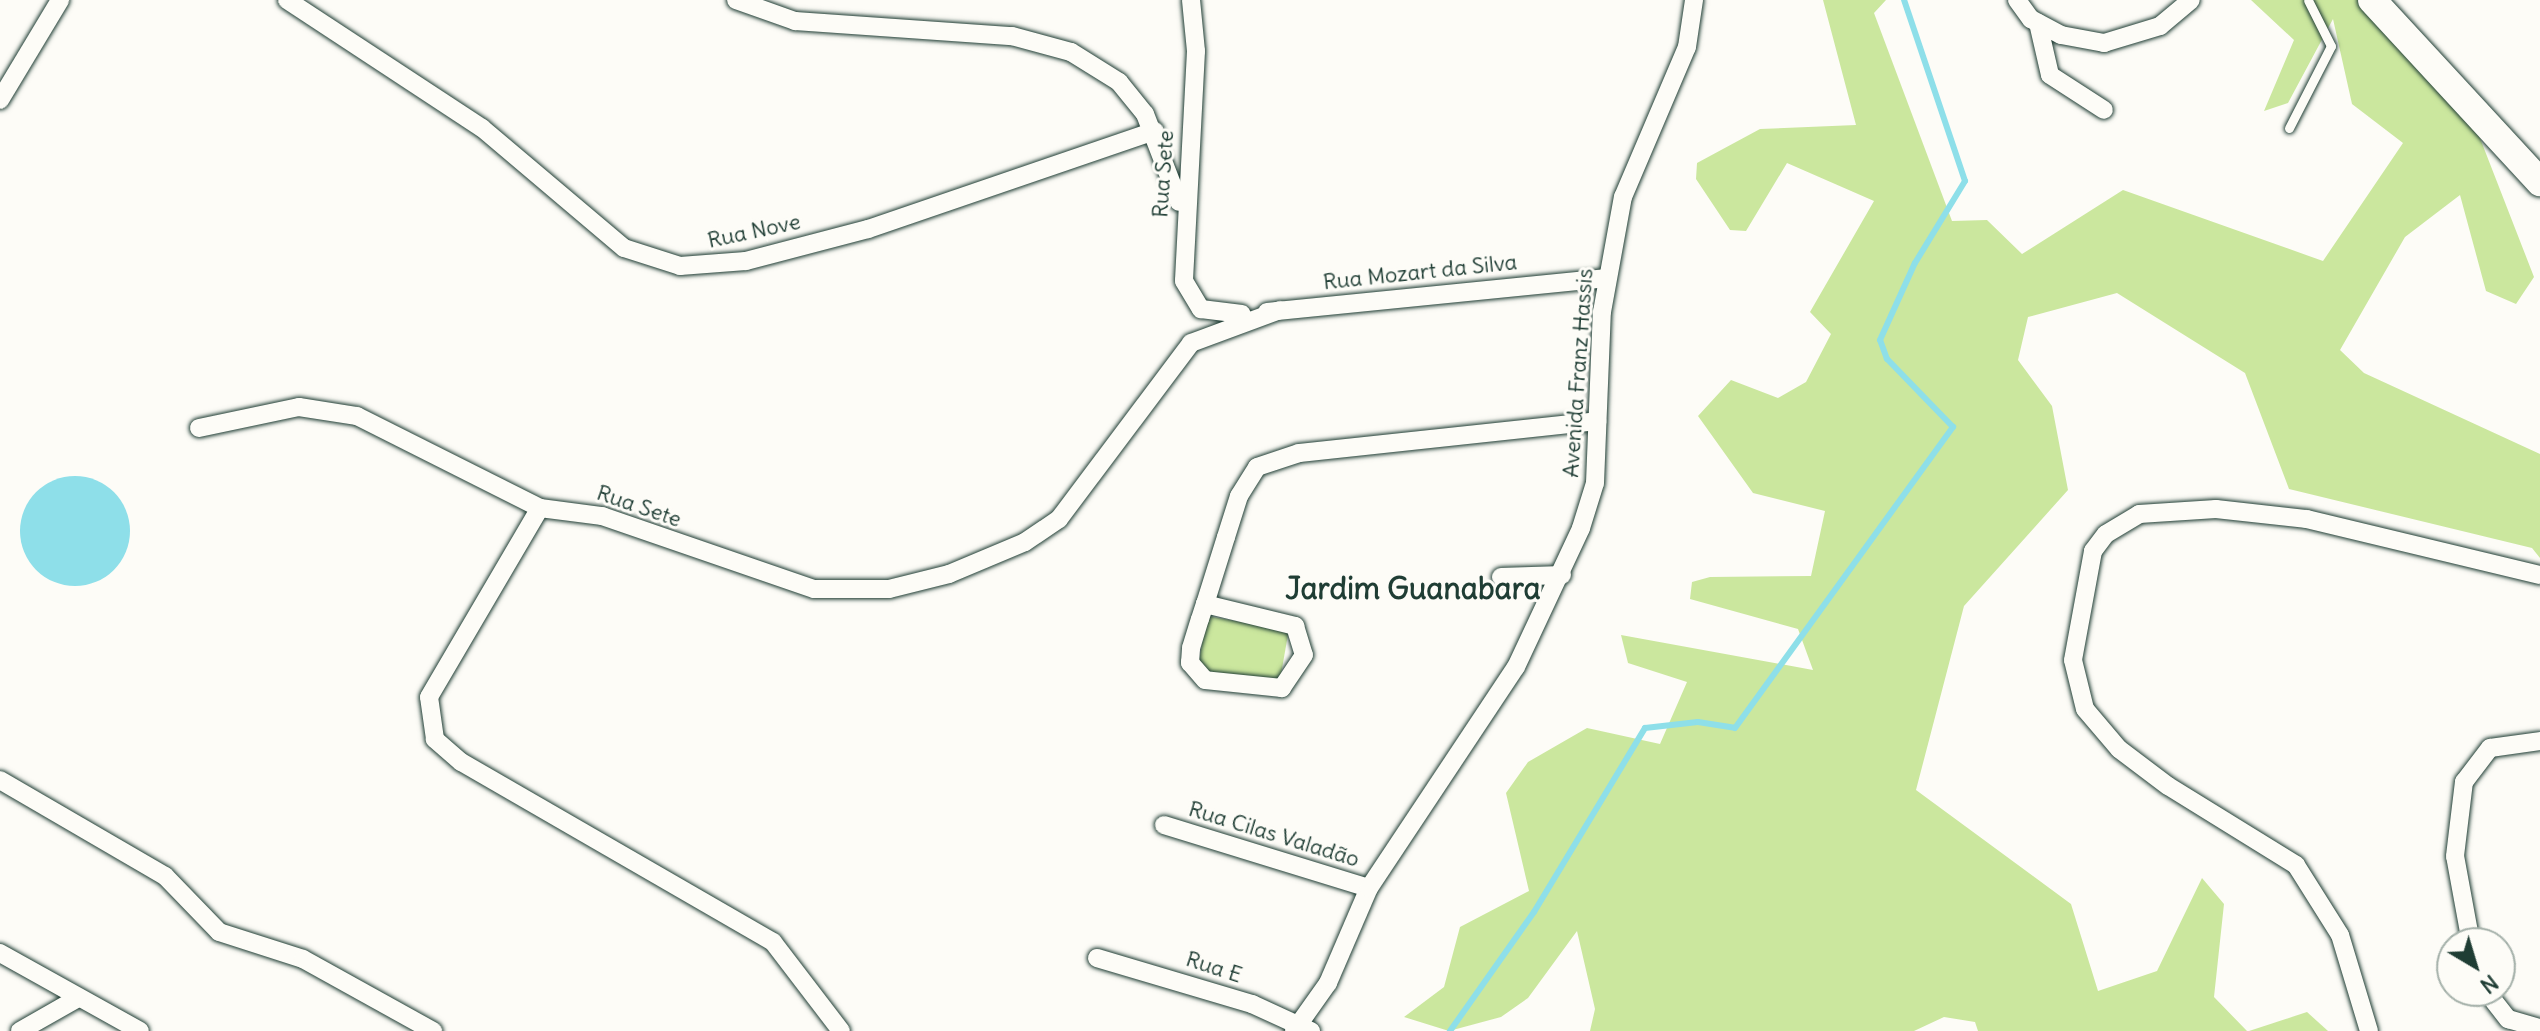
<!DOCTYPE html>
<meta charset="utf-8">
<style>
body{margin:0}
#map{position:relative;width:2540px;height:1031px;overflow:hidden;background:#fdfcf7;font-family:Delius,sans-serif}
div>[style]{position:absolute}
.green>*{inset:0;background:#cbe79e;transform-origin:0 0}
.water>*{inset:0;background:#8edfe9}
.round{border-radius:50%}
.stream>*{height:6px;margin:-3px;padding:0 3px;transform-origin:3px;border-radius:3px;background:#8edfe9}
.roads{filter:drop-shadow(0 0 2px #1f3d34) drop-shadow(0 0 2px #1f3d34)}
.service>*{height:9px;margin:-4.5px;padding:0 4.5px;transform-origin:4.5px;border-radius:4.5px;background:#fdfcf7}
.minor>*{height:18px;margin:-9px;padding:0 9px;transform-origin:9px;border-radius:9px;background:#fdfcf7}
.primary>*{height:28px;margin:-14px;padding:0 14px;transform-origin:14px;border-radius:14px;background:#fdfcf7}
span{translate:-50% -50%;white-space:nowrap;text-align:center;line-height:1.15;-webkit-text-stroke:6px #fdfcf7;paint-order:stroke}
.street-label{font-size:22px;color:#1f3d34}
.district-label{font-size:30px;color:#1f3d34;font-weight:700}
.north{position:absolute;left:2436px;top:927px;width:80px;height:80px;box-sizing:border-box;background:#fdfcf7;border:2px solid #a4b0a9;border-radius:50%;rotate:142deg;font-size:22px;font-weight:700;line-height:32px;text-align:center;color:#1f3d34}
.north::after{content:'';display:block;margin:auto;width:28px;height:36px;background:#1f3d34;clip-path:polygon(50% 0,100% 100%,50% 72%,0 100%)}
</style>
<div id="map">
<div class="green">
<div style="clip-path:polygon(1823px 0,1886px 0,1874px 13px,1952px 221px,1987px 220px,2022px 254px,2123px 190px,2323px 261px,2403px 143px,2352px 104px,2333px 19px,2288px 103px,2264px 111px,2294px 40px,2251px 0,2362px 0,2478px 133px,2534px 277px,2516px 304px,2486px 291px,2460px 195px,2405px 237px,2340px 350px,2364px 373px,2540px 454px,2540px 558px,2532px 548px,2289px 489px,2245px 373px,2117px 293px,2028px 317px,2018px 360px,2052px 406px,2068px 490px,1964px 606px,1916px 790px,2071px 904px,2098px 991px,2157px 971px,2202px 878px,2224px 904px,2214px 997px,2247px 1031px,1978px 1031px,1975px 1022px,1944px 1017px,1914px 1031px,1590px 1031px,1595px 1009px,1577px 931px,1528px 998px,1501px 1017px,1449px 1031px,1404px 1017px,1444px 987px,1460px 927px,1529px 891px,1506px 793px,1528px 762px,1587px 728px,1660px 744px,1687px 682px,1628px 663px,1621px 635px,1813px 670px,1798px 629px,1690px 599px,1692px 582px,1710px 577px,1811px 576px,1825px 511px,1753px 493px,1698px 416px,1731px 380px,1778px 398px,1806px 382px,1831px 334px,1810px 312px,1874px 201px,1787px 163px,1746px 231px,1730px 230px,1696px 179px,1697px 163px,1760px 129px,1856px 125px)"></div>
<div style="left:1207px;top:616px;width:83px;height:54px;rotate:10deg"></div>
<div style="clip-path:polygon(2307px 1012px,2328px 1031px,2249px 1031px)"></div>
</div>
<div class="water">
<div class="round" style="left:20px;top:476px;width:110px;height:110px"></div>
</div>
<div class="stream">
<div style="left:1450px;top:1031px;width:146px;rotate:-54.8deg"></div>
<div style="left:1534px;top:912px;width:215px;rotate:-58.9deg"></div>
<div style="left:1645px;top:728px;width:53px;rotate:-6.5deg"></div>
<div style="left:1698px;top:722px;width:37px;rotate:9deg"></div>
<div style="left:1735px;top:728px;width:372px;rotate:-54.1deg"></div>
<div style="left:1953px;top:427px;width:95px;rotate:-134.1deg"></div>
<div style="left:1887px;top:359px;width:20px;rotate:-110deg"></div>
<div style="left:1880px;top:340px;width:85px;rotate:-65.6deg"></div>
<div style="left:1915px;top:263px;width:96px;rotate:-58.6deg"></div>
<div style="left:1965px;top:181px;width:191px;rotate:-108.6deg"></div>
</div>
<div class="roads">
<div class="service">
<div style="left:2289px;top:128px;width:92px;rotate:-62.9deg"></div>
<div style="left:2331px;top:46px;width:51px;rotate:-116.6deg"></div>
</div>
<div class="minor">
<div style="left:287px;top:0;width:233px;rotate:33.3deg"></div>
<div style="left:482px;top:128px;width:186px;rotate:40.2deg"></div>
<div style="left:624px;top:248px;width:59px;rotate:17.8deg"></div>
<div style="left:680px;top:266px;width:66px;rotate:-4.3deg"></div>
<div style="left:746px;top:261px;width:126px;rotate:-14.7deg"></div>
<div style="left:868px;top:229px;width:303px;rotate:-18.9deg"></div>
<div style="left:736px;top:0;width:63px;rotate:19.6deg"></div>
<div style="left:795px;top:21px;width:218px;rotate:4deg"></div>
<div style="left:1012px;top:36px;width:61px;rotate:15.2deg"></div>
<div style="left:1071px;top:52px;width:57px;rotate:32deg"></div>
<div style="left:1119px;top:82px;width:41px;rotate:50.9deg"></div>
<div style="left:1145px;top:114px;width:94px;rotate:68.9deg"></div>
<div style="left:1191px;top:0;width:51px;rotate:84.4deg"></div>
<div style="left:1196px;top:51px;width:230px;rotate:93deg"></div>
<div style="left:1184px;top:281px;width:33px;rotate:59deg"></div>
<div style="left:1201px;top:309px;width:41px;rotate:7deg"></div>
<div style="left:2017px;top:0;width:24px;rotate:54deg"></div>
<div style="left:2031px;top:19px;width:34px;rotate:28deg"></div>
<div style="left:2061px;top:35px;width:44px;rotate:10.5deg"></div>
<div style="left:2104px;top:43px;width:59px;rotate:-16.9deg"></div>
<div style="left:2160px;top:26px;width:40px;rotate:-40deg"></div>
<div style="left:2038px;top:23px;width:53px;rotate:77deg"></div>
<div style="left:2050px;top:75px;width:64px;rotate:32.9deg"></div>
<div style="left:0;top:100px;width:117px;rotate:-59deg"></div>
<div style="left:1267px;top:312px;width:342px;rotate:-5.7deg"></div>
<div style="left:199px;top:428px;width:102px;rotate:-11.9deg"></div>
<div style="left:299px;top:407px;width:59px;rotate:8.8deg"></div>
<div style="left:357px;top:416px;width:205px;rotate:26.7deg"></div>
<div style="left:1501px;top:577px;width:61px;rotate:-1.9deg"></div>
<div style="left:1205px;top:604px;width:93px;rotate:13.7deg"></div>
<div style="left:1295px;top:626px;width:30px;rotate:73deg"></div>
<div style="left:1304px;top:655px;width:40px;rotate:124deg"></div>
<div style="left:1282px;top:688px;width:77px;rotate:-174.1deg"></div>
<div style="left:1205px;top:680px;width:23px;rotate:-131deg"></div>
<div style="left:1190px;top:663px;width:15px;rotate:-86deg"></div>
<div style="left:1191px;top:648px;width:30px;rotate:-73deg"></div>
<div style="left:1200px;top:619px;width:16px;rotate:-72deg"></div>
<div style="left:1205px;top:604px;width:70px;rotate:-72.6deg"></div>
<div style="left:1226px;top:537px;width:43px;rotate:-72.4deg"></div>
<div style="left:1239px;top:496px;width:34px;rotate:-58deg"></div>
<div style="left:1257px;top:467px;width:44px;rotate:-18.4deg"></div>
<div style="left:1299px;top:453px;width:300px;rotate:-6.1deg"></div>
<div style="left:0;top:780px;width:191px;rotate:30.2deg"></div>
<div style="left:165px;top:876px;width:78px;rotate:46deg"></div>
<div style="left:219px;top:932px;width:88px;rotate:17.8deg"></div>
<div style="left:303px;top:959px;width:149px;rotate:29deg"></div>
<div style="left:1164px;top:825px;width:214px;rotate:17.1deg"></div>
<div style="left:2471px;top:943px;width:88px;rotate:-100.4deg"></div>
<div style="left:2455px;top:856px;width:75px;rotate:-83.1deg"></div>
<div style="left:2464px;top:782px;width:43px;rotate:-52.6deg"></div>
<div style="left:2490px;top:748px;width:50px;rotate:-8deg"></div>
<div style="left:0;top:953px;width:160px;rotate:29.1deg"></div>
<div style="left:1097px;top:958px;width:162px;rotate:16.5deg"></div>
<div style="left:1252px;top:1004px;width:65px;rotate:24.6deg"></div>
<div style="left:2486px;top:991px;width:36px;rotate:52deg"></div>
<div style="left:2508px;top:1019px;width:33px;rotate:16deg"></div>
<div style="left:20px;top:1031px;width:67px;rotate:-29.6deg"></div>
<div style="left:841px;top:1031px;width:112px;rotate:-127.4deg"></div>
<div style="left:773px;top:942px;width:360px;rotate:-150deg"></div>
<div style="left:461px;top:762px;width:35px;rotate:-139deg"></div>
<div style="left:435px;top:739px;width:42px;rotate:-98.1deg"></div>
<div style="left:429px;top:697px;width:219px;rotate:-59.6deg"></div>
<div style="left:540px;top:508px;width:63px;rotate:7.4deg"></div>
<div style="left:602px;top:516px;width:224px;rotate:19deg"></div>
<div style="left:814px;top:589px;width:75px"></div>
<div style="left:889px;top:589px;width:62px;rotate:-14deg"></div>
<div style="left:949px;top:574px;width:82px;rotate:-22.8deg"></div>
<div style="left:1025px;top:542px;width:41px;rotate:-34.1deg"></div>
<div style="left:1059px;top:519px;width:220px;rotate:-53.1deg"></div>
<div style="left:1191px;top:343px;width:95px;rotate:-20.3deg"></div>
<div style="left:1294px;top:1031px;width:59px;rotate:-54.7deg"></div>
<div style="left:1328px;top:983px;width:103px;rotate:-66.7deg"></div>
<div style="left:1369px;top:888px;width:265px;rotate:-56.4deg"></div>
<div style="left:1516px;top:667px;width:153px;rotate:-64.9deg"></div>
<div style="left:1581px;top:528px;width:47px;rotate:-72.7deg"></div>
<div style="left:1595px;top:483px;width:171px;rotate:-87.7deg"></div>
<div style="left:1602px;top:312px;width:117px;rotate:-79.7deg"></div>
<div style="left:1623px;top:197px;width:163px;rotate:-66.9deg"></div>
<div style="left:1687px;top:47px;width:48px;rotate:-81.5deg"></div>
<div style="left:2369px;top:1031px;width:100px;rotate:-106.8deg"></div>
<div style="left:2340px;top:935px;width:83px;rotate:-122.2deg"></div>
<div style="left:2296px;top:865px;width:150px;rotate:-148.3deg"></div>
<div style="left:2168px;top:786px;width:61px;rotate:-142.9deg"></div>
<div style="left:2119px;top:749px;width:52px;rotate:-130.4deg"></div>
<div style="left:2085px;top:709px;width:50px;rotate:-103.8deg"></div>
<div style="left:2073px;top:660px;width:111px;rotate:-79.6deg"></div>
<div style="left:2093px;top:551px;width:21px;rotate:-53deg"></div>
<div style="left:2106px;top:534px;width:39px;rotate:-31deg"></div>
<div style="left:2139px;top:514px;width:77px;rotate:-3.7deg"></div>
<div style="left:2216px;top:509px;width:92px;rotate:6.3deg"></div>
<div style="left:2307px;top:519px;width:240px;rotate:13.5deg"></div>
</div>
<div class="primary">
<div style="left:2372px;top:0;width:248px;rotate:47.3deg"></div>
</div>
</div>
<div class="street-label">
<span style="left:1163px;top:174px;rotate:-86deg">Rua Sete</span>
<span style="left:754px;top:231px;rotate:-12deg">Rua Nove</span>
<span style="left:1420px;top:272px;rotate:-6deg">Rua Mozart da Silva</span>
<span style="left:1578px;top:373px;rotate:-86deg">Avenida Franz Hassis</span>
<span style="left:639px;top:506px;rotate:19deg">Rua Sete</span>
<span style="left:1274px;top:834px;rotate:17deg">Rua Cilas Valadão</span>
<span style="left:1214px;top:967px;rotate:18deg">Rua E</span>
</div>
<div class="district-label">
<span style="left:1413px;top:588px">Jardim Guanabara</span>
</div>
<div class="north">N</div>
</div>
